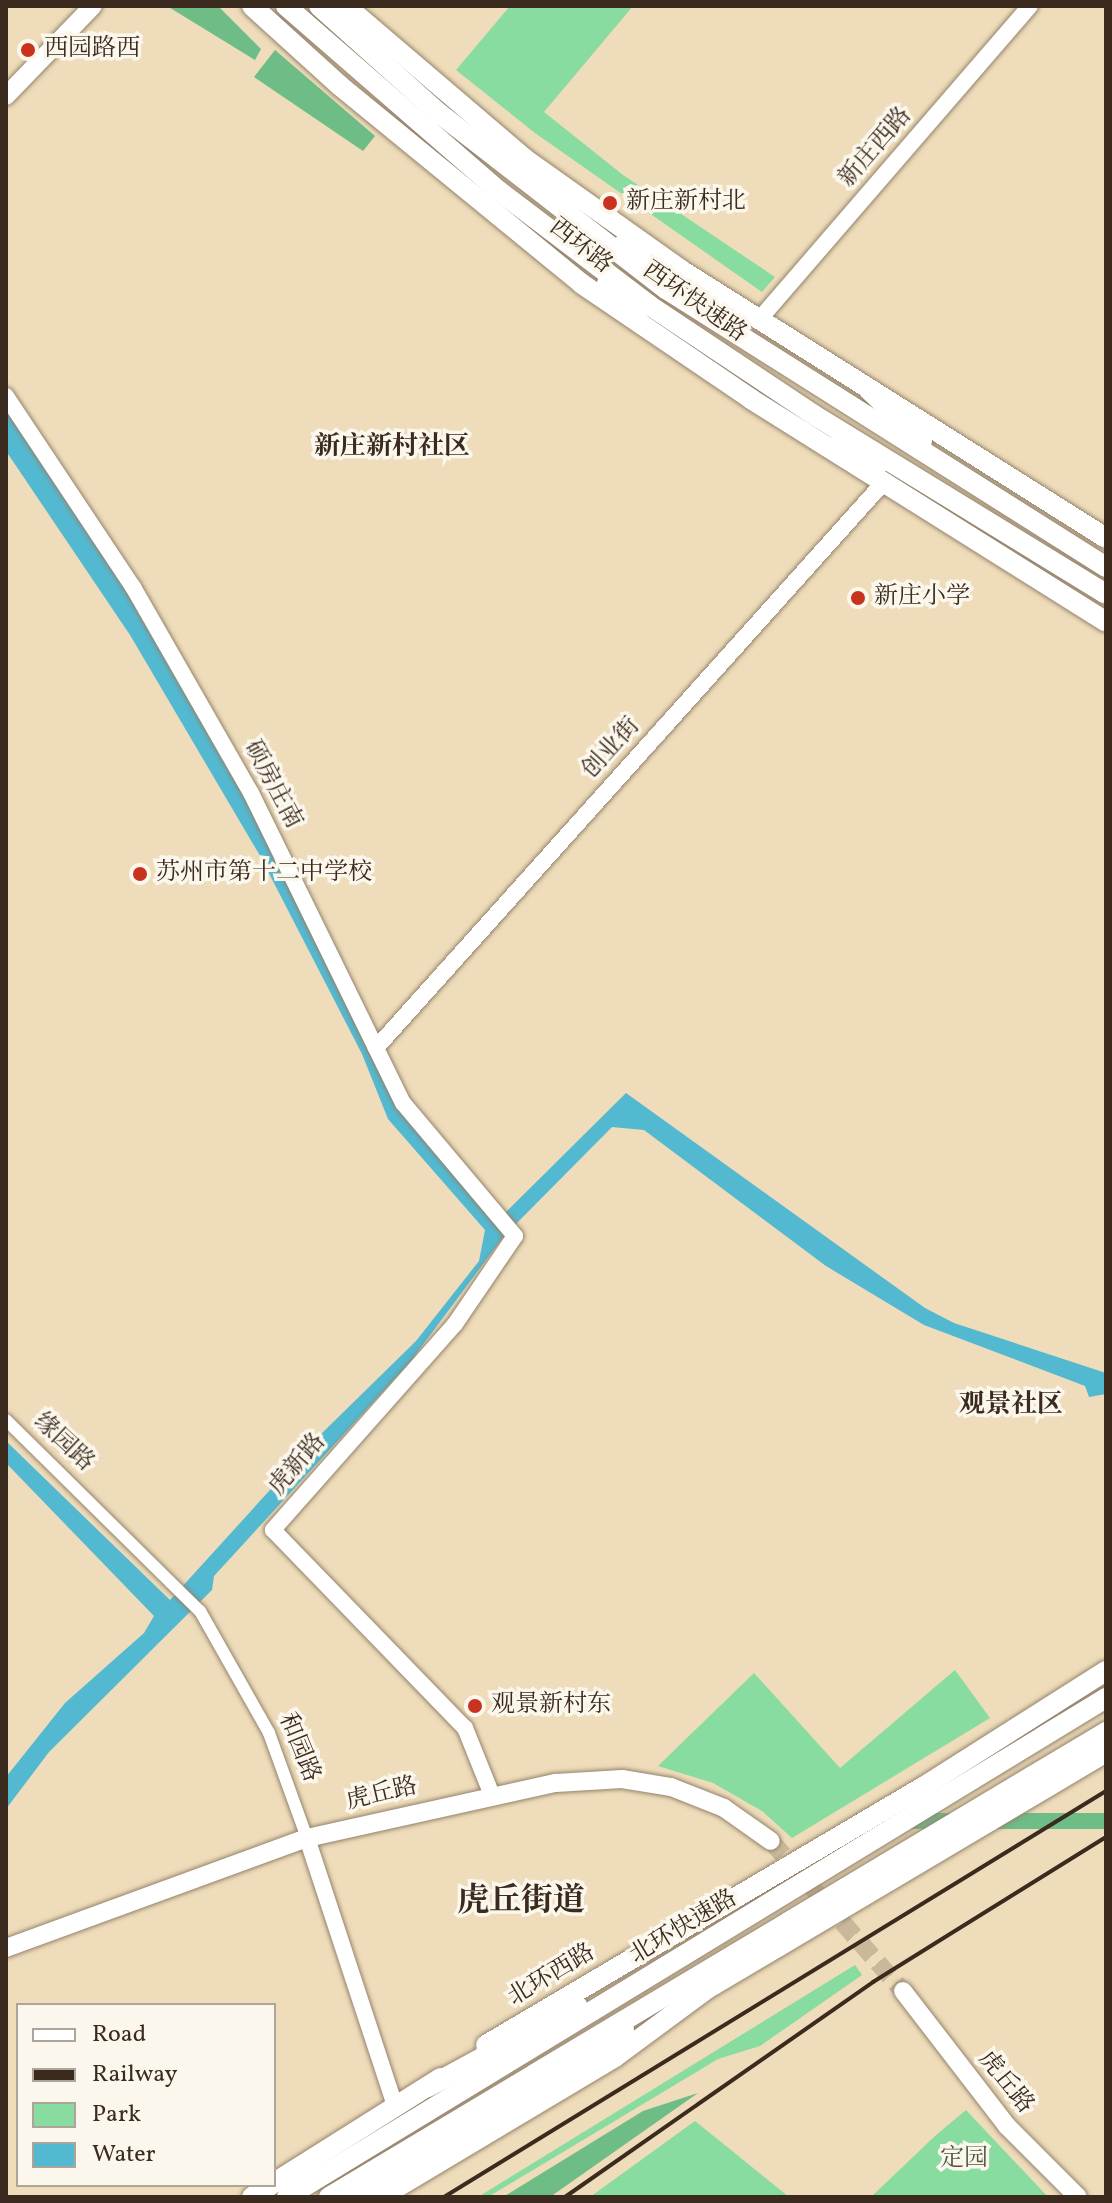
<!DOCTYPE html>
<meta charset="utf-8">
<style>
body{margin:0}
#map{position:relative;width:1112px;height:2203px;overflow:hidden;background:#eedcba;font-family:Vollkorn,"Noto Serif SC",serif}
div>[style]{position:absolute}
.green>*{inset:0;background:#88dc9f}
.forest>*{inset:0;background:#6ebc86;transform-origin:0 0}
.water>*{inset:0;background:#53b9d1}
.secondary-tunnel>*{height:18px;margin-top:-9px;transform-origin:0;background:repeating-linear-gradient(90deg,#cab89b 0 18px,transparent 0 27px)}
.roads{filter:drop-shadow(0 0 2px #94836c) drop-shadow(0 0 2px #94836c)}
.minor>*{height:12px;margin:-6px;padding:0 6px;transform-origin:6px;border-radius:6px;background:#fff}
.tertiary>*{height:16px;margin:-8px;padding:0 8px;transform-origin:8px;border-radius:8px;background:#fff}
.secondary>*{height:18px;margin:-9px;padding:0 9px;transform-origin:9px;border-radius:9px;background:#fff}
.primary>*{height:20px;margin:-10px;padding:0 10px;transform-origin:10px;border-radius:10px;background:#fff}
.trunk>*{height:20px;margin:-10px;padding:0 10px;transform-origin:10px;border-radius:10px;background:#fff}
.rail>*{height:4px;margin:-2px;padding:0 2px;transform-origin:2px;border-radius:2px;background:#3b2a1e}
.dots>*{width:22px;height:22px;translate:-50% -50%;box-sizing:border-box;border:4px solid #fbf7ec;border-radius:50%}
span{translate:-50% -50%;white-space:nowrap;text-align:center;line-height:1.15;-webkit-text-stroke:7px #fbf7ec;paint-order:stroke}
.poi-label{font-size:24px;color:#3b2a1e}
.left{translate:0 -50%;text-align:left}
.street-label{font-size:24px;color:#3b2a1e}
.park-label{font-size:24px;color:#4e563e}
.neighbourhood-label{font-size:26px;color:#3b2a1e;font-weight:700}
.district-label{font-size:32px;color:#3b2a1e;font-weight:700}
.frame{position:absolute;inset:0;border:8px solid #3b2a1e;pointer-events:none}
.legend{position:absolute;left:16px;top:2003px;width:260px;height:184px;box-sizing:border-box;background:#fbf7ec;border:2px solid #aea59a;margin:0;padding:10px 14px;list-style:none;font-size:24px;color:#3b2a1e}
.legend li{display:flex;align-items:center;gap:16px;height:40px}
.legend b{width:40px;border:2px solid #aea59a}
</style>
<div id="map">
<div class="green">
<div style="clip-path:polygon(510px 6px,633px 6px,544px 112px,623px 175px,775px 277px,762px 292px,535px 133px,456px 70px)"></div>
<div style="clip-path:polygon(955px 1670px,990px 1718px,792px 1838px,762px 1811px,713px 1783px,658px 1766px,754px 1673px,840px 1768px)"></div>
<div style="clip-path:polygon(855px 1965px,862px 1975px,760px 2046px,718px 2059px,488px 2197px,478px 2197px)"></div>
<div style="clip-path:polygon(966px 2110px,1048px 2197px,871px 2197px,935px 2136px)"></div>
<div style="clip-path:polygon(695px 2121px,789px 2197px,590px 2197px)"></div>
</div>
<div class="forest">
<div style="clip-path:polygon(167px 6px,218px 6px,261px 49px,255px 60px)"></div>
<div style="clip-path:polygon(275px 50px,375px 136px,363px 151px,254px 77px)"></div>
<div style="left:1106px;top:1813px;width:16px;height:250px;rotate:90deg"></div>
<div style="clip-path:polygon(698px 2093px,550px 2197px,503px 2197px,643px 2111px)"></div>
</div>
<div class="water">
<div style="clip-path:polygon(6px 410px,130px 594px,226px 759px,401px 1110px,496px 1222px,626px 1093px,925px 1308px,954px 1323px,1106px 1373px,1106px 1394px,1089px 1397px,1085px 1386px,924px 1325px,826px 1266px,644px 1130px,612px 1127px,504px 1236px,410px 1362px,214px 1576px,212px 1590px,49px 1752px,6px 1809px,6px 1777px,65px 1703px,144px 1633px,154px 1616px,6px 1463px,6px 1441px,170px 1600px,320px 1435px,416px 1341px,479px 1261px,485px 1230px,388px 1119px,362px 1054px,259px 854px,130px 635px,6px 451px)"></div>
</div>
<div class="secondary-tunnel">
<div style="left:771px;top:1841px;width:200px;rotate:48.7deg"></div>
</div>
<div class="roads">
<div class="minor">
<div style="left:6px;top:1420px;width:272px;rotate:44.6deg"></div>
<div style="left:200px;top:1611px;width:140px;rotate:60.5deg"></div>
<div style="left:269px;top:1733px;width:112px;rotate:70.1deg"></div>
</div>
<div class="tertiary">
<div style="left:758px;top:321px;width:416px;rotate:-49.2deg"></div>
<div style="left:6px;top:396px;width:229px;rotate:56.4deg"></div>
<div style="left:133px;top:587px;width:237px;rotate:60.2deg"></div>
<div style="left:251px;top:793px;width:345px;rotate:63.9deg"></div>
<div style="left:403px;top:1103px;width:174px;rotate:49.9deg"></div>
<div style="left:515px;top:1236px;width:107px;rotate:124.3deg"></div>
<div style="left:455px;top:1324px;width:275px;rotate:131.5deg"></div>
<div style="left:273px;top:1530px;width:276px;rotate:45.9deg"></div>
<div style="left:465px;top:1728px;width:72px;rotate:68.1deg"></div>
<div style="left:376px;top:1048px;width:761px;rotate:-48.09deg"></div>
<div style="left:307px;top:1838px;width:284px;rotate:71.8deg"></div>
</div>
<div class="secondary">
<div style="left:6px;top:96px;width:125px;rotate:-46deg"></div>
<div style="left:6px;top:1948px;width:320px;rotate:-20.1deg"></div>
<div style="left:307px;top:1838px;width:255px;rotate:-12.5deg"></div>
<div style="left:556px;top:1783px;width:66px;rotate:-3.5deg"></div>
<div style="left:622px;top:1779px;width:50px;rotate:9.3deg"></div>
<div style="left:671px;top:1787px;width:57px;rotate:21.6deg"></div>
<div style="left:724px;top:1808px;width:57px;rotate:35.1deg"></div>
<div style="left:903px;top:1991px;width:170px;rotate:52.4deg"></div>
<div style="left:1007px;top:2126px;width:100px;rotate:45deg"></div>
</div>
<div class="primary">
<div style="left:252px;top:6px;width:118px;rotate:42.2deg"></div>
<div style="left:339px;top:85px;width:314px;rotate:39.3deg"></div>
<div style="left:582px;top:284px;width:204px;rotate:34.2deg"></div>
<div style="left:751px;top:399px;width:419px;rotate:32.1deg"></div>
<div style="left:346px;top:6px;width:235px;rotate:40.5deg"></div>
<div style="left:525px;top:159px;width:191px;rotate:35.4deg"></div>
<div style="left:681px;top:270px;width:502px;rotate:32.24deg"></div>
<div style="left:486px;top:2045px;width:507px;rotate:-30.56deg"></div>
<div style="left:923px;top:1787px;width:217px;rotate:-32.4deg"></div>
<div style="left:274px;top:2183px;width:197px;rotate:-32.2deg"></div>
<div style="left:252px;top:2197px;width:22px;rotate:-32deg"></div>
<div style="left:381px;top:2197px;width:273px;rotate:-30.9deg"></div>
<div style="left:615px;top:2057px;width:114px;rotate:-36.5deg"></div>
<div style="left:707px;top:1989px;width:464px;rotate:-30.7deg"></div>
</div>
<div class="trunk">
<div style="left:286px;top:6px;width:282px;rotate:41deg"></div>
<div style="left:499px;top:191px;width:188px;rotate:37.2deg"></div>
<div style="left:649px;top:305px;width:198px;rotate:33.7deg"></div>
<div style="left:814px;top:415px;width:342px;rotate:31.5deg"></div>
<div style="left:319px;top:6px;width:162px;rotate:41.8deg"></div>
<div style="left:440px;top:114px;width:286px;rotate:37.8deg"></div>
<div style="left:666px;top:289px;width:520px;rotate:32.29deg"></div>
<div style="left:621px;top:246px;width:65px;rotate:21.8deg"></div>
<div style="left:607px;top:283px;width:53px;rotate:50.3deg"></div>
<div style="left:868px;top:389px;width:75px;rotate:43.9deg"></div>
<div style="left:826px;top:446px;width:55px;rotate:20.1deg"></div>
<div style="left:428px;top:2087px;width:170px;rotate:-28.5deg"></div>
<div style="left:287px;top:2197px;width:959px;rotate:-31.35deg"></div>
<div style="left:329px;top:2197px;width:906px;rotate:-30.9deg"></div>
<div style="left:361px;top:2197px;width:270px;rotate:-31.2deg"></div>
<div style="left:592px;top:2057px;width:42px;rotate:-40.2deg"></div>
</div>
</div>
<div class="rail">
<div style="left:444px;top:2197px;width:777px;rotate:-31.52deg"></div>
<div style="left:565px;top:2197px;width:376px;rotate:-34.9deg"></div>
<div style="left:873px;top:1982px;width:274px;rotate:-31.9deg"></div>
</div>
<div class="dots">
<div style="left:28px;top:50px;background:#c8321e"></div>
<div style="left:610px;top:203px;background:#c8321e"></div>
<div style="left:858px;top:598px;background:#c8321e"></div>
<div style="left:140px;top:874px;background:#c8321e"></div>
<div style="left:475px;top:1706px;background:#c8321e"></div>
</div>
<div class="poi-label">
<span class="left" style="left:44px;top:50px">西园路西</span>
<span class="left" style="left:626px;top:203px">新庄新村北</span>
<span class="left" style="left:874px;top:598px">新庄小学</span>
<span class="left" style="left:156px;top:874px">苏州市第十二中学校</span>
<span class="left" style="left:491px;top:1706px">观景新村东</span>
</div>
<div class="street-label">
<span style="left:876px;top:148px;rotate:-49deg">新庄西路</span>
<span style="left:580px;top:247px;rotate:38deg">西环路</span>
<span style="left:694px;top:303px;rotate:35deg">西环快速路</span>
<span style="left:612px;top:749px;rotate:-48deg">创业街</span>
<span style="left:272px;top:785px;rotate:62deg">硕房庄南</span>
<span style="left:63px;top:1443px;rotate:43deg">缘园路</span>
<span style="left:298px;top:1465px;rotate:-49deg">虎新路</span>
<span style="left:298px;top:1748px;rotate:68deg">和园路</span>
<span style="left:382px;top:1795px;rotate:-13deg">虎丘路</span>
<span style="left:684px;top:1928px;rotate:-31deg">北环快速路</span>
<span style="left:552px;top:1976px;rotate:-31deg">北环西路</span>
<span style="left:1005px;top:2083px;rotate:51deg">虎丘路</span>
</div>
<div class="park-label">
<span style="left:964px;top:2160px">定园</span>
</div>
<div class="neighbourhood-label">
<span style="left:392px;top:448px">新庄新村社区</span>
<span style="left:1011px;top:1406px">观景社区</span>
</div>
<div class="district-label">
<span style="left:521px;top:1902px">虎丘街道</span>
</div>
<div class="frame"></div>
<ul class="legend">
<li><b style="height:10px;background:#fff"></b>Road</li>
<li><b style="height:10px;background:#3b2a1e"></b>Railway</li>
<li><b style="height:22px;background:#88dc9f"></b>Park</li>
<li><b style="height:22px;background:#53b9d1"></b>Water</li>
</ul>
</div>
